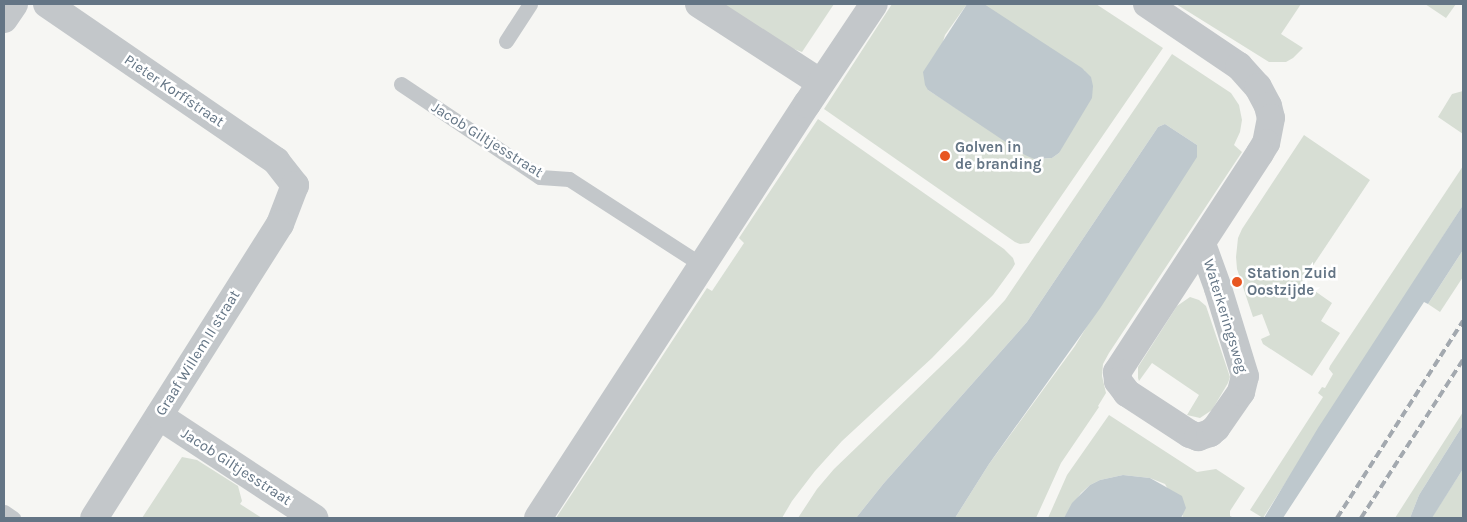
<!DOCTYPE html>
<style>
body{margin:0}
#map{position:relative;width:1467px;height:522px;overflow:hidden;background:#f6f6f3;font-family:Karla,sans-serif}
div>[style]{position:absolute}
.green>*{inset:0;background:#d7ded4}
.water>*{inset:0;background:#bec8cd}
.lane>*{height:15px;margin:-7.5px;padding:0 7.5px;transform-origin:7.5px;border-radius:7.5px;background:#c3c7ca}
.street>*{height:28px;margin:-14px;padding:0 14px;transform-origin:14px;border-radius:14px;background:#c3c7ca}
.rail>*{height:4px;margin-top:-2px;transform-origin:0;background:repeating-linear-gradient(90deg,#a3a9af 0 8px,transparent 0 12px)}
.dots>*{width:14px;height:14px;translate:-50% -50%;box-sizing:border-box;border:2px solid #fff;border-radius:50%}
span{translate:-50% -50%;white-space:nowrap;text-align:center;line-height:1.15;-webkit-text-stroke:5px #fff;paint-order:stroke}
.street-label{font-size:15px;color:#647585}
.poi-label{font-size:15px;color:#647585;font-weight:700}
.left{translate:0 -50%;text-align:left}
.frame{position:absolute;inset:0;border:5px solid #647585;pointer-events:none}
</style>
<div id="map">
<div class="green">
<div style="clip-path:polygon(722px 4px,834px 4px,802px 52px,791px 48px)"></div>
<div style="clip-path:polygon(892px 4px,967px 4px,945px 35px,928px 90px,1034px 159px,1052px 158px,1059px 153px,1085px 71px,982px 4px,1096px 4px,1163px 48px,1029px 243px,1020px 244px,1015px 242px,824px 109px)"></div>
<div style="clip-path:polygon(1176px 4px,1301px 4px,1281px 34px,1303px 48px,1293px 58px,1286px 62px,1269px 62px)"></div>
<div style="clip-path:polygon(1425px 4px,1456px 4px,1446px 18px)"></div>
<div style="clip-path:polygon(1172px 54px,1231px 93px,1239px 105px,1242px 120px,1240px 132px,1234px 145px,1242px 152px,1109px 353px,1103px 364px,1102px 376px,1106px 393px,1098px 406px,1099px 407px,1061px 463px,1036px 518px,955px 518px,989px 464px,1075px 346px,1197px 145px,1165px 124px,1158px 127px,1027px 322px,884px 483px,856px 518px,798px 518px,817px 489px,834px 469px,964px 344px,1005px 300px)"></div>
<div style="clip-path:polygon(1463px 91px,1463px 134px,1438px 117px,1452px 94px)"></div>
<div style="clip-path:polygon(818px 119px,1004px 249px,1013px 258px,1015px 264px,1012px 269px,993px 295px,932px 358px,842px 441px,815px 471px,792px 501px,782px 518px,556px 518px,707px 288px,712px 291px,744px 243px,739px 238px)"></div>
<div style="clip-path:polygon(1304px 135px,1370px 180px,1302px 282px,1332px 303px,1321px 321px,1340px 333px,1312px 376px,1263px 344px,1261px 339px,1270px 335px,1262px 314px,1253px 317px,1237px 269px,1236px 257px,1238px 238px,1242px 229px)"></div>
<div style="clip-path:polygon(1463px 166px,1463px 205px,1263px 518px,1250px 510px,1323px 397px,1318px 393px,1322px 387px,1325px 388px,1333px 374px,1329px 369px,1330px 366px)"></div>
<div style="clip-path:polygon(1463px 250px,1463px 277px,1440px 312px,1428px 304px)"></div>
<div style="clip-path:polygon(1190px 297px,1199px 300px,1206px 306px,1230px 377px,1228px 383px,1212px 410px,1200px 418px,1187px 415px,1199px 395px,1152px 363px,1139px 381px,1138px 378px,1138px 367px,1177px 306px)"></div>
<div style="clip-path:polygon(1463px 412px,1463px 425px,1419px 495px,1410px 518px,1395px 518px)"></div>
<div style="clip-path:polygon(1109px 415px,1197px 472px,1216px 469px,1245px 488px,1230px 511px,1230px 516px,1234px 518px,1181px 518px,1183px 516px,1165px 484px,1150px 478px,1123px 475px,1100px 480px,1090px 485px,1081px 493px,1064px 518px,1048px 518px,1067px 475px)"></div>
<div style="clip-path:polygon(182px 457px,197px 460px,238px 486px,242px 501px,240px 504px,262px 518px,142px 518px)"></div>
<div style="clip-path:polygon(1463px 469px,1463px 518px,1432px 518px,1432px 517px)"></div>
</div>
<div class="water">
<div style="clip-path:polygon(967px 4px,984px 4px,1082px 68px,1091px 77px,1093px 86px,1092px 98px,1059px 153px,1052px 158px,1034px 159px,1025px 155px,928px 90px,925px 85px,923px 72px)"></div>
<div style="clip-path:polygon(1165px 124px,1197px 145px,1197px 157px,1101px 307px,989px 464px,955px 518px,856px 518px,884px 483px,1027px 322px,1158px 127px)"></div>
<div style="clip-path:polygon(1463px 205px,1463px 250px,1428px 304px,1424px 302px,1283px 518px,1264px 518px,1318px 428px)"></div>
<div style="clip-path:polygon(1463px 425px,1463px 469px,1432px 518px,1410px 518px,1419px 495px)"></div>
<div style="clip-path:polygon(1123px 475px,1150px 478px,1182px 496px,1186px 508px,1181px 518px,1064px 518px,1072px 503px,1090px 485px,1100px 480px)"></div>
</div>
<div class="lane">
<div style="left:506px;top:41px;width:44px;rotate:-57deg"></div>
<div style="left:401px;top:84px;width:167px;rotate:33.8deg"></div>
<div style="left:540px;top:177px;width:29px;rotate:4deg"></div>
<div style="left:569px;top:179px;width:158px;rotate:32.9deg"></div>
<div style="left:4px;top:512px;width:11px;rotate:34deg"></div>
</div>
<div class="street">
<div style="left:47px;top:4px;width:278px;rotate:34.4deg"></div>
<div style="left:276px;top:161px;width:31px;rotate:52deg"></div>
<div style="left:295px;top:185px;width:42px;rotate:111deg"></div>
<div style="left:280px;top:224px;width:348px;rotate:122.3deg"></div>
<div style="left:699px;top:4px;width:145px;rotate:32.9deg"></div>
<div style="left:1147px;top:4px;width:111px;rotate:34deg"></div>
<div style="left:1239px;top:66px;width:28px;rotate:48deg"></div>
<div style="left:1258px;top:87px;width:21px;rotate:62deg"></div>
<div style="left:1268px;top:106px;width:12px;rotate:76deg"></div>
<div style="left:1271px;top:118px;width:25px;rotate:101deg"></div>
<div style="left:1266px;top:143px;width:12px;rotate:121deg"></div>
<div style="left:1260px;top:153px;width:262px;rotate:123.1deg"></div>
<div style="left:1117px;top:372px;width:9px;rotate:84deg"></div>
<div style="left:1118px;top:381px;width:15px;rotate:53deg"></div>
<div style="left:1127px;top:393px;width:75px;rotate:33.1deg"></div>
<div style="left:1190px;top:434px;width:9px;rotate:21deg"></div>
<div style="left:1198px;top:437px;width:13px;rotate:-18deg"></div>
<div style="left:1210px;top:433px;width:8px;rotate:-40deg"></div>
<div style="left:1216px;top:428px;width:44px;rotate:-55.2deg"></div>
<div style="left:1241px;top:392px;width:16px;rotate:-76deg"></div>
<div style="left:1245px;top:376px;width:92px;rotate:-107.1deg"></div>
<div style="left:1218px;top:288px;width:47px;rotate:-110deg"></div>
<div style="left:4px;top:19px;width:18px;rotate:-56deg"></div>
<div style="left:159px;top:416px;width:186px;rotate:33.3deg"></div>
<div style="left:538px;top:518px;width:494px;rotate:-57deg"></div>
<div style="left:807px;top:104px;width:120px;rotate:-56.2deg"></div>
</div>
<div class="rail">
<div style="left:1337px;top:518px;width:234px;rotate:-57.4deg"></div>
<div style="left:1361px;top:518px;width:188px;rotate:-57.2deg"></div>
</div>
<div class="dots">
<div style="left:945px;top:156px;background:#e85621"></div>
<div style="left:1237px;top:282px;background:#e85621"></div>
</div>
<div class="street-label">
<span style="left:174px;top:91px;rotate:34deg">Pieter Korffstraat</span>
<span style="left:487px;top:140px;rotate:32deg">Jacob Giltjesstraat</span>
<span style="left:1225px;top:316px;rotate:73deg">Waterkeringsweg</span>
<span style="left:198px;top:353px;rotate:-58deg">Graaf Willem II straat</span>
<span style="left:236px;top:467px;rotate:33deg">Jacob Giltjesstraat</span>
</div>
<div class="poi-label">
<span class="left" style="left:955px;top:156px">Golven in<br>de branding</span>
<span class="left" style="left:1247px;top:282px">Station Zuid<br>Oostzijde</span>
</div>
<div class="frame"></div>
</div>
